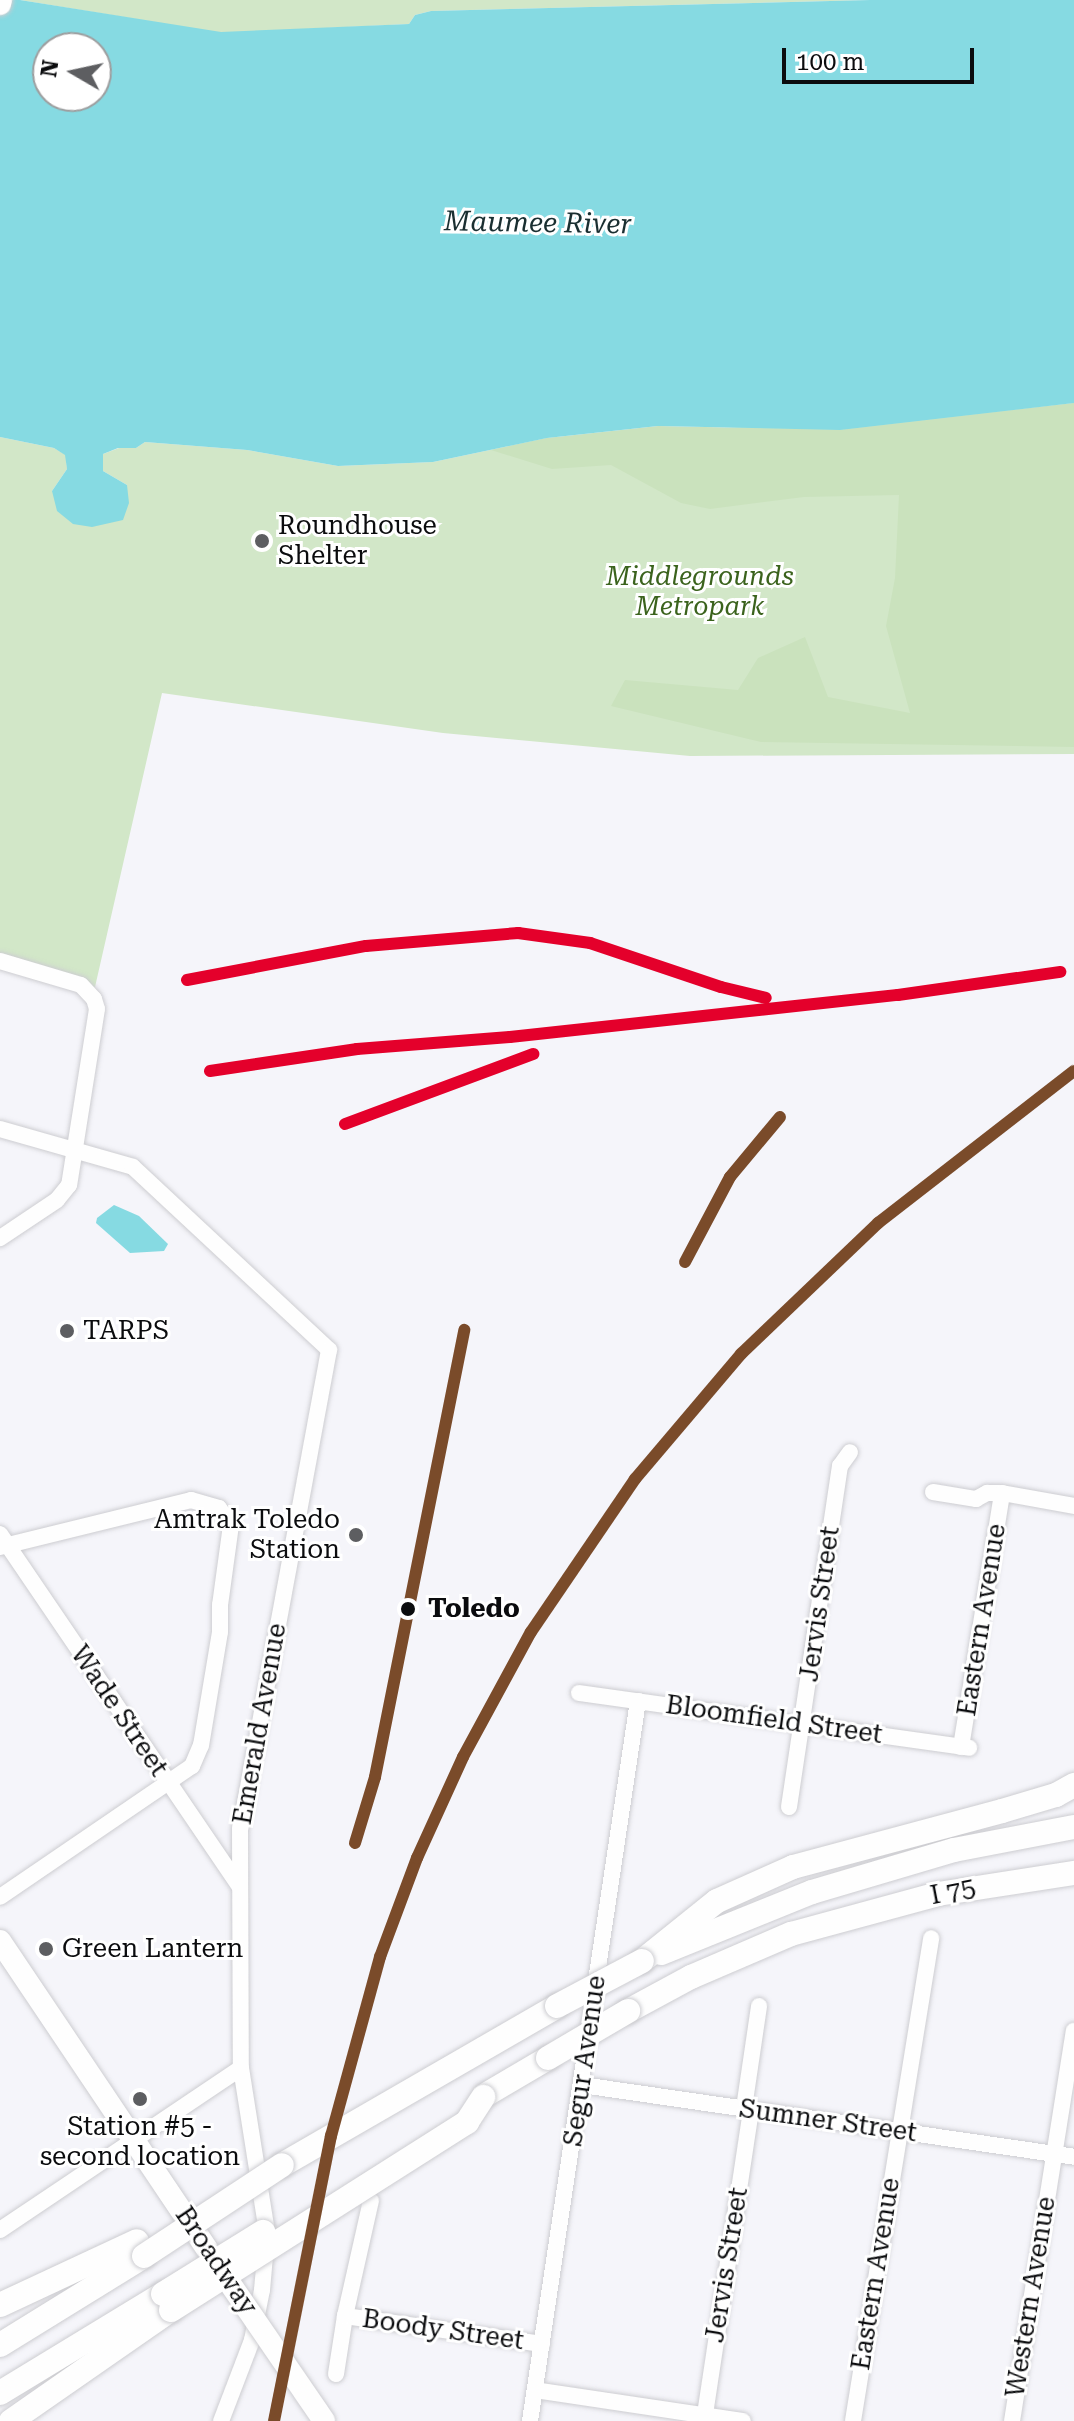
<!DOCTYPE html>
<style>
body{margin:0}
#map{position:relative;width:1074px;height:2421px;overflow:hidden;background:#f5f5fa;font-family:"Roboto Serif",serif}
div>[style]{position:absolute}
.green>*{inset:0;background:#d2e7c8}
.forest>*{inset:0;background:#cae2bd}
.water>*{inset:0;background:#86dae2}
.roads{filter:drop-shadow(0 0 2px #cdcdd1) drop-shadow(0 0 2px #cdcdd1)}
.minor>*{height:16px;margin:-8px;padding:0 8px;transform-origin:8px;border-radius:8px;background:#fefefe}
.major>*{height:22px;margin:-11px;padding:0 11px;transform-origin:11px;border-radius:11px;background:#fefefe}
.highway>*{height:24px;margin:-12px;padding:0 12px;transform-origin:12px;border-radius:12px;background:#fefefe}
.bridges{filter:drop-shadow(0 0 2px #cdcdd1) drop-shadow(0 0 2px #cdcdd1)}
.major-bridge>*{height:22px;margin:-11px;padding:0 11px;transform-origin:11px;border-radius:11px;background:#fefefe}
.highway-bridge>*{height:24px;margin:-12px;padding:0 12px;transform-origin:12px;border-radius:12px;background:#fefefe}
.rail-1>*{height:12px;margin:-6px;padding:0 6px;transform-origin:6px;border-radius:6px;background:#7a4b2a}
.rail-2>*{height:12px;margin:-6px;padding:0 6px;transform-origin:6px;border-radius:6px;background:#e4002b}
.dots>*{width:22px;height:22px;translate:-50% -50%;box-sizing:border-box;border:4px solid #fff;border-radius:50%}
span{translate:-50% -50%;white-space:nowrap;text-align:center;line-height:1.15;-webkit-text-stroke:6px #fff;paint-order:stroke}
.poi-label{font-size:26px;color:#0b0c0e}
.left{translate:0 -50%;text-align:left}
.right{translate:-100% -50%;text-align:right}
.park-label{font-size:26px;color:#3b631d;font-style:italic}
.street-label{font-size:26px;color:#0b0c0e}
.stop-label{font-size:26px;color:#0b0c0e;font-weight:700}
.water-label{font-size:28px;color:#1a2f31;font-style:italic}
.north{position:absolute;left:32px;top:32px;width:80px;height:80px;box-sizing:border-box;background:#fff;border:2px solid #9d9e9f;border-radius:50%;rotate:279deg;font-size:22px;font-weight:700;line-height:32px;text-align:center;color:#0b0c0e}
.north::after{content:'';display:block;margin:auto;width:28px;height:36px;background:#5d5e61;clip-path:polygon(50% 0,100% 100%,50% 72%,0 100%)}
.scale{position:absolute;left:782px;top:48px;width:192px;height:36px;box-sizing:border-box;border:4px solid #0b0c0e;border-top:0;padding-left:10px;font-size:24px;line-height:28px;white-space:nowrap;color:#0b0c0e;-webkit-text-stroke:6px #fff;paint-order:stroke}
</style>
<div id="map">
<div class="green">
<div style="clip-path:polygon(20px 0,870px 0,431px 11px,415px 15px,409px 24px,221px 33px)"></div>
<div style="clip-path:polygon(1074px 403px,1074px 754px,690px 756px,443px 733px,162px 693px,95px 987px,0 962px,0 437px,54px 448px,66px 455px,67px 469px,52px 491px,127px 485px,103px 471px,103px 454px,119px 448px,136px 448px,145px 442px,247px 450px,338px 466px,433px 462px,547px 438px,970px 414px)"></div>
</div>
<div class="forest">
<div style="clip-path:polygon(1074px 403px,1074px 747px,761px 742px,611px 706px,625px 680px,738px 690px,758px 658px,805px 637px,828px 697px,910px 713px,886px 626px,895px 578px,899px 495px,804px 497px,710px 509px,681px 503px,611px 465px,552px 469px,491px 450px,547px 438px,658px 426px,840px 430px)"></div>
</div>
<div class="water">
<div style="clip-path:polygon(evenodd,0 0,20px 0,221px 32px,409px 24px,415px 15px,431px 11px,870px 0,1074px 0,1074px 403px,840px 430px,658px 426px,547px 438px,433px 462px,338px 466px,247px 450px,145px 442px,136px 448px,118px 448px,103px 454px,103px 471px,127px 485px,129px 503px,123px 520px,92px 527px,73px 524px,57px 511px,52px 491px,67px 469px,65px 455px,54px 448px,0 437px,0 0,48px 48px,96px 48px,96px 96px,48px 96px,48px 48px)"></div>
<div style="clip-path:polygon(114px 1205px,139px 1216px,168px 1244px,164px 1251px,130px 1253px,96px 1223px,97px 1218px)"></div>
</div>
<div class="roads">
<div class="minor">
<div style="left:0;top:961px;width:84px;rotate:16.5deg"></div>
<div style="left:81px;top:985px;width:19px;rotate:47deg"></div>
<div style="left:94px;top:999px;width:10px;rotate:73deg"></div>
<div style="left:97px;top:1009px;width:178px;rotate:99deg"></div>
<div style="left:69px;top:1185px;width:19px;rotate:129deg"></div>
<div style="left:57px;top:1200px;width:69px;rotate:146.3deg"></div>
<div style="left:0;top:1129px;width:138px;rotate:15.9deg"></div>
<div style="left:133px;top:1167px;width:268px;rotate:43deg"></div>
<div style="left:329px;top:1350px;width:486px;rotate:100.5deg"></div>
<div style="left:240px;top:1828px;width:240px;rotate:89.8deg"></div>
<div style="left:241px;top:2068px;width:167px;rotate:81deg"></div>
<div style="left:267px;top:2233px;width:57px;rotate:95deg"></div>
<div style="left:262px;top:2290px;width:51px;rotate:101.3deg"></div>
<div style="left:252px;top:2340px;width:87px;rotate:110.9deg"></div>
<div style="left:933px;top:1492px;width:44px;rotate:9.2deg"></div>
<div style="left:976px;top:1499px;width:13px;rotate:-29deg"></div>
<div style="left:987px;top:1493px;width:15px"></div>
<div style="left:1002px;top:1493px;width:73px;rotate:10.2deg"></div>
<div style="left:0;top:1534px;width:425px;rotate:55.8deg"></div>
<div style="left:0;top:1547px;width:197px;rotate:-13.8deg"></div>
<div style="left:191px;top:1500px;width:29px;rotate:16deg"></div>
<div style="left:219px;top:1508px;width:21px;rotate:55deg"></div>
<div style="left:231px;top:1525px;width:81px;rotate:97.8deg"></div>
<div style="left:220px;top:1605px;width:27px;rotate:90deg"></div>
<div style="left:220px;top:1632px;width:115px;rotate:99.5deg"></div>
<div style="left:201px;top:1745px;width:23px;rotate:113deg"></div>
<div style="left:192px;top:1766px;width:232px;rotate:145.7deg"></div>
<div style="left:579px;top:1693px;width:394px;rotate:8deg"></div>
<div style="left:961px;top:1747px;width:257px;rotate:-80.8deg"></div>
<div style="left:789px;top:1807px;width:345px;rotate:-81.5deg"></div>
<div style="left:840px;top:1466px;width:17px;rotate:-54deg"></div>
<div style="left:582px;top:2085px;width:497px;rotate:8.3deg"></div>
<div style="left:744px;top:2108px;width:103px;rotate:-81.6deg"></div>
<div style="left:0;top:2230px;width:290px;rotate:-33.9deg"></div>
<div style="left:345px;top:2316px;width:199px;rotate:8.1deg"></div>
<div style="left:336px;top:2374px;width:59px;rotate:-81.2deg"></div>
<div style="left:345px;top:2316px;width:118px;rotate:-77.3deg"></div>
<div style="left:535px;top:2390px;width:210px;rotate:8.5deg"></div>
<div style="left:530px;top:2421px;width:728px;rotate:-81.47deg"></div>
<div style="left:704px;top:2421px;width:315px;rotate:-81.4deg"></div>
<div style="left:853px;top:2421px;width:489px;rotate:-80.8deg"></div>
<div style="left:1012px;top:2421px;width:395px;rotate:-81deg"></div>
</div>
<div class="major">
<div style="left:0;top:4px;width:4px;rotate:-76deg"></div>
<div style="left:0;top:1941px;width:401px;rotate:56.1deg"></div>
</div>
<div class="highway">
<div style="left:661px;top:1953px;width:163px;rotate:-22deg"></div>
<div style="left:812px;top:1892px;width:148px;rotate:-16.5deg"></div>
<div style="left:954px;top:1850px;width:122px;rotate:-10.9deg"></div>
<div style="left:642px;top:1961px;width:96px;rotate:-38.7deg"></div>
<div style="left:717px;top:1901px;width:83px;rotate:-24.1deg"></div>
<div style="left:793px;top:1867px;width:216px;rotate:-15deg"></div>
<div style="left:1002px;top:1811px;width:56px;rotate:-16.5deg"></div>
<div style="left:1056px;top:1795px;width:21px;rotate:-29deg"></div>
<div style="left:628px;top:2011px;width:72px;rotate:-28.4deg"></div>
<div style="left:691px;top:1977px;width:109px;rotate:-23.3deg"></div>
<div style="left:791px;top:1934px;width:152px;rotate:-15.2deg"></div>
<div style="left:938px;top:1894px;width:138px;rotate:-8.8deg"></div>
<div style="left:487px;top:2094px;width:71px;rotate:-30.5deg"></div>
<div style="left:282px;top:2165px;width:318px;rotate:-30deg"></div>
<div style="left:0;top:2305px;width:151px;rotate:-25deg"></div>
<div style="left:0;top:2345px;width:169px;rotate:-31.7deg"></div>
<div style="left:0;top:2393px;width:191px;rotate:-31.3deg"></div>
<div style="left:11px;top:2421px;width:195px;rotate:-34.8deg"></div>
</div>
</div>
<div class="bridges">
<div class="major-bridge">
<div style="left:229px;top:2282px;width:168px;rotate:55.6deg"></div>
</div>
<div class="highway-bridge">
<div style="left:557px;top:2006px;width:96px;rotate:-27.9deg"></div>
<div style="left:548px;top:2058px;width:93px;rotate:-30.4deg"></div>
<div style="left:144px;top:2256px;width:165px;rotate:-33.4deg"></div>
<div style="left:163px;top:2294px;width:118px;rotate:-31.8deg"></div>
<div style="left:171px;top:2310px;width:351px;rotate:-32.4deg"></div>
<div style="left:467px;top:2122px;width:30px;rotate:-57deg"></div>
</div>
</div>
<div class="rail-1">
<div style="left:685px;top:1262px;width:96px;rotate:-62.1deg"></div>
<div style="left:730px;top:1177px;width:78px;rotate:-50.2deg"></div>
<div style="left:355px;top:1843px;width:69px;rotate:-73.1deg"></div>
<div style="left:375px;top:1777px;width:456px;rotate:-78.7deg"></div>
<div style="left:274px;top:2421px;width:291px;rotate:-78.7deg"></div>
<div style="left:331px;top:2136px;width:186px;rotate:-74.7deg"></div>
<div style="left:380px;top:1957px;width:106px;rotate:-69.5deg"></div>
<div style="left:417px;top:1858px;width:111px;rotate:-65.5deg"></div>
<div style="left:463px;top:1757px;width:142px;rotate:-61.5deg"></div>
<div style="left:531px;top:1632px;width:185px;rotate:-55.8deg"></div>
<div style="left:635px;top:1479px;width:164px;rotate:-49.7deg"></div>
<div style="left:741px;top:1354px;width:190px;rotate:-43.7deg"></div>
<div style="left:878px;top:1223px;width:248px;rotate:-37.8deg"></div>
</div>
<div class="rail-2">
<div style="left:187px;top:980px;width:182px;rotate:-10.8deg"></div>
<div style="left:366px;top:946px;width:153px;rotate:-4.9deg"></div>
<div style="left:518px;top:933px;width:73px;rotate:7.9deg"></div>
<div style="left:590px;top:943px;width:138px;rotate:18.6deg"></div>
<div style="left:721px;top:987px;width:46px;rotate:13.7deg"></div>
<div style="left:210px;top:1071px;width:149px;rotate:-8.5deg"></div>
<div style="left:357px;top:1049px;width:153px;rotate:-4.5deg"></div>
<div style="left:510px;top:1037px;width:390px;rotate:-6.2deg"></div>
<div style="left:898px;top:995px;width:164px;rotate:-8.1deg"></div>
<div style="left:345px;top:1124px;width:201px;rotate:-20.4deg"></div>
</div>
<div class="dots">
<div style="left:262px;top:541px;background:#5d5e61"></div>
<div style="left:67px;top:1331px;background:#5d5e61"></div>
<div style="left:356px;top:1535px;background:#5d5e61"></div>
<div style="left:408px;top:1609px;background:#0b0c0e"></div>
<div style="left:46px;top:1949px;background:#5d5e61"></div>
<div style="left:140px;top:2099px;background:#5d5e61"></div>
</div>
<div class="poi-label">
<span class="left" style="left:278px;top:541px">Roundhouse<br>Shelter</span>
<span class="left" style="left:83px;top:1331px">TARPS</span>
<span class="right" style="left:340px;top:1535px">Amtrak Toledo<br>Station</span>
<span class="left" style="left:62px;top:1949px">Green Lantern</span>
<span style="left:140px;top:2142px">Station #5 -<br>second location</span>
</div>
<div class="park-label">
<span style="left:700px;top:592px">Middlegrounds<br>Metropark</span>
</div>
<div class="street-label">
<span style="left:820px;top:1604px;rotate:-82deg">Jervis Street</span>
<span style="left:982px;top:1620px;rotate:-81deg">Eastern Avenue</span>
<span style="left:119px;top:1711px;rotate:56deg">Wade Street</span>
<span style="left:774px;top:1720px;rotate:8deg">Bloomfield Street</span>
<span style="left:260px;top:1724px;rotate:-80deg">Emerald Avenue</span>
<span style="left:953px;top:1892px;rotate:-11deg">I 75</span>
<span style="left:585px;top:2061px;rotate:-82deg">Segur Avenue</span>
<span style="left:828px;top:2121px;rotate:8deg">Sumner Street</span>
<span style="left:216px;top:2261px;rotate:56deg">Broadway</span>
<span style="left:727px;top:2265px;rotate:-81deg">Jervis Street</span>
<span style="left:876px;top:2274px;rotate:-81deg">Eastern Avenue</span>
<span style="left:1031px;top:2297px;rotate:-81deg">Western Avenue</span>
<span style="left:443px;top:2330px;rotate:8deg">Boody Street</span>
</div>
<div class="stop-label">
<span class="left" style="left:428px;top:1609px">Toledo</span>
</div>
<div class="water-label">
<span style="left:538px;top:223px;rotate:1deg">Maumee River</span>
</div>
<div class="north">N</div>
<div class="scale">100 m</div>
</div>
